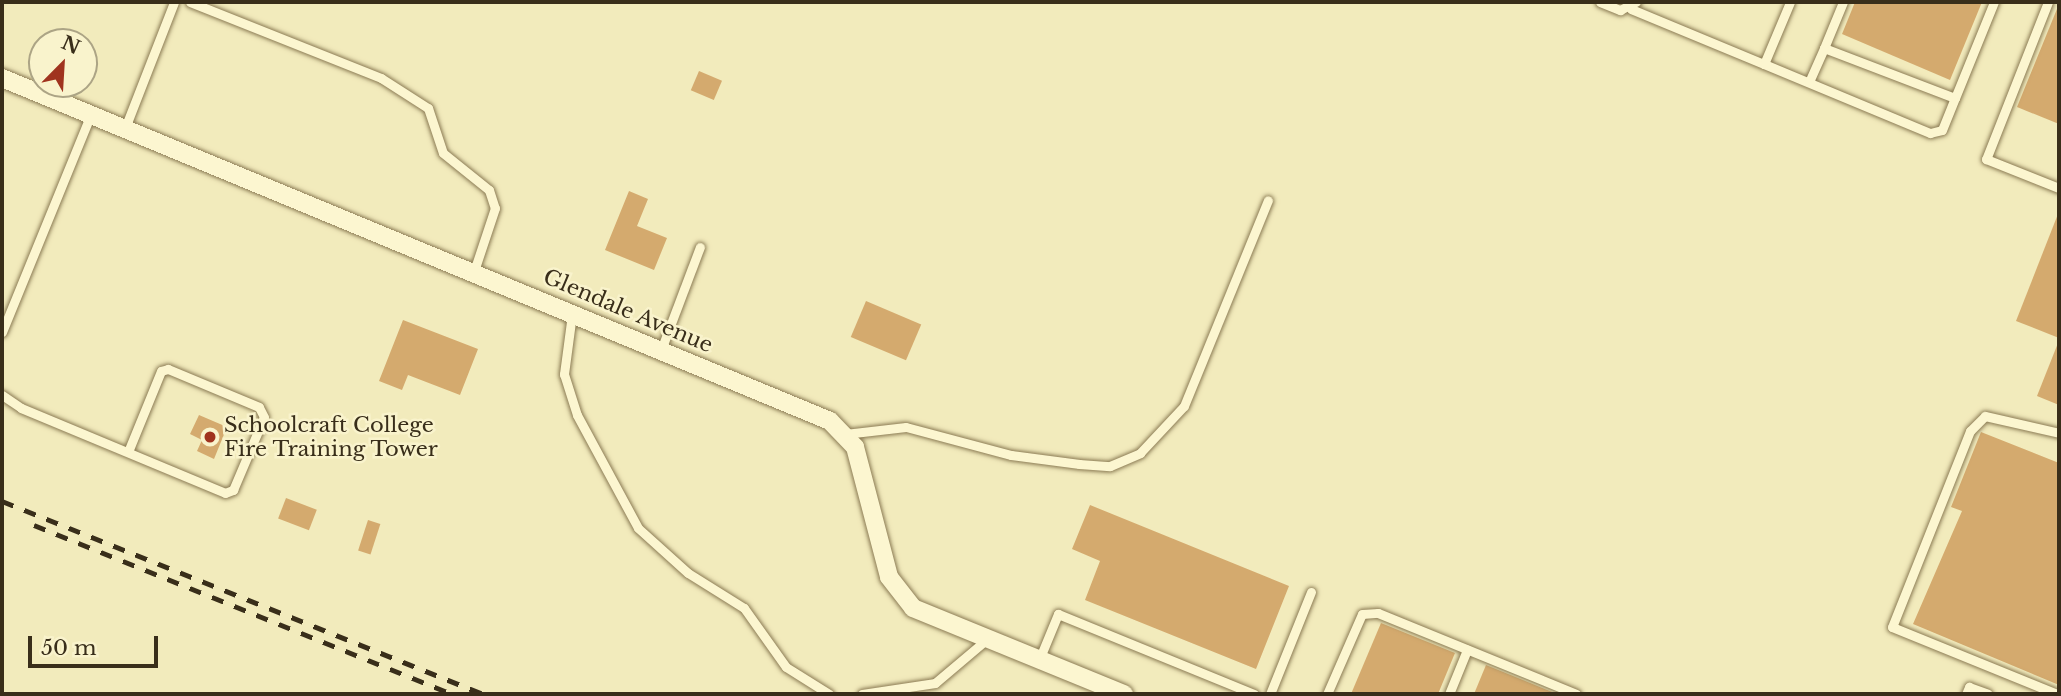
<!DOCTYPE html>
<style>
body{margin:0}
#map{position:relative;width:2061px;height:696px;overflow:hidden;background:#f2ebbc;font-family:"Libre Baskerville",serif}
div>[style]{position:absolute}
.building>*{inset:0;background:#d4aa6e;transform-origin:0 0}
.roads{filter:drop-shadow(0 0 2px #8b7b54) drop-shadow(0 0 2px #8b7b54)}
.service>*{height:9px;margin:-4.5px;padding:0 4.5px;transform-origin:4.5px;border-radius:4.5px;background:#fcf6d0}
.minor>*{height:18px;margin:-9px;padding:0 9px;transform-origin:9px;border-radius:9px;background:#fcf6d0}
.rail>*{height:5px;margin-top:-2.5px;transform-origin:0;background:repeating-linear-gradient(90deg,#392e1a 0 12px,transparent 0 24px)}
.dots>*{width:19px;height:19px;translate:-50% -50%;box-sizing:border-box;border:4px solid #f9f3cc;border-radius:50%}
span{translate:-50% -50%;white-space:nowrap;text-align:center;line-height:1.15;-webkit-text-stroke:5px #f9f3cc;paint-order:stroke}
.street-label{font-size:21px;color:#392e1a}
.poi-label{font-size:21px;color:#392e1a}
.left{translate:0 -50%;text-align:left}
.frame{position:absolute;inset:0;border:4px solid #392e1a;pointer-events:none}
.north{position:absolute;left:28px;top:28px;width:70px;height:70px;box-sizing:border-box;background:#f9f3cc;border:2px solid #aca485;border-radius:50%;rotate:24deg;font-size:19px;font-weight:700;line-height:28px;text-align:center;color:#392e1a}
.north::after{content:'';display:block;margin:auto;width:24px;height:32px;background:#a0331e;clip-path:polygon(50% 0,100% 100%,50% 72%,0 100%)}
.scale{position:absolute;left:28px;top:636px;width:130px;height:32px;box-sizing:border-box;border:4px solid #392e1a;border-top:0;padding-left:9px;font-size:21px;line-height:24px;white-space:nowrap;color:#392e1a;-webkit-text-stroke:5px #f9f3cc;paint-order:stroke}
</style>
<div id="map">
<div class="building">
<div style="clip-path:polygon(1855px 2px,1982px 2px,1950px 80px,1842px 34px)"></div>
<div style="clip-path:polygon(2059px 4px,2059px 124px,2017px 107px)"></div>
<div style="left:699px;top:71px;width:25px;height:21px;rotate:23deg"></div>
<div style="clip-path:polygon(629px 191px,648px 199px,637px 226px,667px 238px,654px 270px,605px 250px)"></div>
<div style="clip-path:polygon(2058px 214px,2059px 215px,2059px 338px,2016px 321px)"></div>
<div style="left:866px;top:301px;width:60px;height:39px;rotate:23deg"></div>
<div style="clip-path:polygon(403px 320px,478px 349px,460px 395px,408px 375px,402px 390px,379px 381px)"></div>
<div style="clip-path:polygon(2058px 343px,2059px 343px,2059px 405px,2037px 396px)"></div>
<div style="clip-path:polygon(199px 415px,227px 427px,214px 459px,197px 451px,202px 440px,190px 434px)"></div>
<div style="clip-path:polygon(1981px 432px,2059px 463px,2059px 685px,1913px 624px,1962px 511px,1951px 507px)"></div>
<div style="left:286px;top:498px;width:33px;height:22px;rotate:21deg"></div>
<div style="clip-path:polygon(1090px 505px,1289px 586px,1256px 669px,1085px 600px,1100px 561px,1072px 549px)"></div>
<div style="left:368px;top:520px;width:13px;height:32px;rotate:18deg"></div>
<div style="clip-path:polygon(1381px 623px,1455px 653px,1438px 694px,1351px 694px)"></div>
<div style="clip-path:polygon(1486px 665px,1557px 694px,1474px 694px)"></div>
</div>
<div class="roads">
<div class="service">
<div style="left:190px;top:2px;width:206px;rotate:21.7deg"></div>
<div style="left:381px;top:78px;width:56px;rotate:32.6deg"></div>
<div style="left:428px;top:108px;width:47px;rotate:71.6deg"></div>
<div style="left:443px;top:153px;width:59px;rotate:38.8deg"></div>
<div style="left:489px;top:190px;width:19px;rotate:72deg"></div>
<div style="left:495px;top:208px;width:66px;rotate:108.4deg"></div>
<div style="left:1600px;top:2px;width:22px;rotate:22deg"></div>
<div style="left:1620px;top:10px;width:18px;rotate:-27deg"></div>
<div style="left:1843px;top:2px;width:50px;rotate:112.4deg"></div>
<div style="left:1824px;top:48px;width:140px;rotate:20.9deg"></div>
<div style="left:1955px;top:98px;width:104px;rotate:-67.9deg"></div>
<div style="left:2048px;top:2px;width:169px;rotate:111.5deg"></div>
<div style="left:1986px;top:159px;width:79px;rotate:21.7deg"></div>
<div style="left:1631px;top:9px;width:144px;rotate:22.5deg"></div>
<div style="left:1764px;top:64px;width:67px;rotate:-67.2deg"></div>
<div style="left:1764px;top:64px;width:180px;rotate:22.6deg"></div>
<div style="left:1930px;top:133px;width:12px;rotate:-14deg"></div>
<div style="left:1942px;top:130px;width:35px;rotate:-68deg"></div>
<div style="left:1809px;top:82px;width:37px;rotate:-66deg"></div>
<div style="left:125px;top:128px;width:135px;rotate:-68.7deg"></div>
<div style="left:572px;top:314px;width:61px;rotate:97.6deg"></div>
<div style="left:564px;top:374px;width:43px;rotate:72.4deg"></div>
<div style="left:577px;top:415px;width:128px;rotate:61.6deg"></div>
<div style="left:638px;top:528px;width:67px;rotate:42deg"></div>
<div style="left:688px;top:573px;width:66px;rotate:32deg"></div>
<div style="left:744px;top:608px;width:72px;rotate:54.6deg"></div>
<div style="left:786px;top:667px;width:51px;rotate:32.1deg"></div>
<div style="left:2px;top:332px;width:235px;rotate:-67.8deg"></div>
<div style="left:661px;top:350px;width:110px;rotate:-69.3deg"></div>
<div style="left:2px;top:395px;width:23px;rotate:34deg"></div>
<div style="left:21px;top:408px;width:221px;rotate:22.6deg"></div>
<div style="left:225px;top:493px;width:9px;rotate:-21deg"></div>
<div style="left:233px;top:490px;width:79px;rotate:-67deg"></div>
<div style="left:264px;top:417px;width:11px;rotate:-117deg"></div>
<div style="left:259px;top:407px;width:99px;rotate:-157.3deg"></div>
<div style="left:168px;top:369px;width:7px;rotate:164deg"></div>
<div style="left:161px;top:371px;width:87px;rotate:112.2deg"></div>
<div style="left:845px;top:434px;width:61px;rotate:-6.5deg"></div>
<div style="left:906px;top:427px;width:109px;rotate:14.9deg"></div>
<div style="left:1011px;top:455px;width:69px;rotate:7.5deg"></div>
<div style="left:1079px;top:464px;width:31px;rotate:4deg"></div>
<div style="left:1110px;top:466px;width:33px;rotate:-23deg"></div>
<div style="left:1140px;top:453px;width:64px;rotate:-46.9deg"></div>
<div style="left:1184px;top:406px;width:222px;rotate:-67.8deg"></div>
<div style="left:1039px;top:660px;width:50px;rotate:-67.6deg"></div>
<div style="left:1058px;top:614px;width:212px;rotate:22.2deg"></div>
<div style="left:862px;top:694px;width:74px;rotate:-8.6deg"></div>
<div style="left:935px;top:683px;width:68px;rotate:-40.2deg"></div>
<div style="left:1270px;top:694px;width:110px;rotate:-68.1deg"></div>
<div style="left:1327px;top:694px;width:87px;rotate:-66.4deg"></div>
<div style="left:1362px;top:614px;width:16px;rotate:-4deg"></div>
<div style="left:1378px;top:613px;width:214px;rotate:22.2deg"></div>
<div style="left:1449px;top:694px;width:48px;rotate:-67.8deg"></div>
<div style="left:1966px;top:694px;width:8px;rotate:-67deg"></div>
<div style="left:1969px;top:687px;width:20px;rotate:20deg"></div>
<div style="left:2057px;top:694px;width:178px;rotate:-157.9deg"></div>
<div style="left:1892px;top:627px;width:211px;rotate:-68.3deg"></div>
<div style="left:1970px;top:431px;width:21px;rotate:-45deg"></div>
<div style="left:1985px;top:416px;width:76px;rotate:12.9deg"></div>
</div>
<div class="minor">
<div style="left:2px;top:78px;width:896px;rotate:22.5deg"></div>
<div style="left:830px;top:421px;width:36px;rotate:46deg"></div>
<div style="left:855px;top:447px;width:134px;rotate:75.3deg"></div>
<div style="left:889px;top:577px;width:39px;rotate:52deg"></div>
<div style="left:913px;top:608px;width:228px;rotate:22.2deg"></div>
</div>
</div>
<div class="rail">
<div style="left:2px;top:501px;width:518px;rotate:21.86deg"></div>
<div style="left:34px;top:525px;width:451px;rotate:22deg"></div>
</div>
<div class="dots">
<div style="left:210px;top:437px;background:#a0331e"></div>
</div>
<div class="street-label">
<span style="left:628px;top:311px;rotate:23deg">Glendale Avenue</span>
</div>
<div class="poi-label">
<span class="left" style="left:224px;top:437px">Schoolcraft College<br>Fire Training Tower</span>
</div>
<div class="frame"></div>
<div class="north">N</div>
<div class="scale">50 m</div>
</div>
